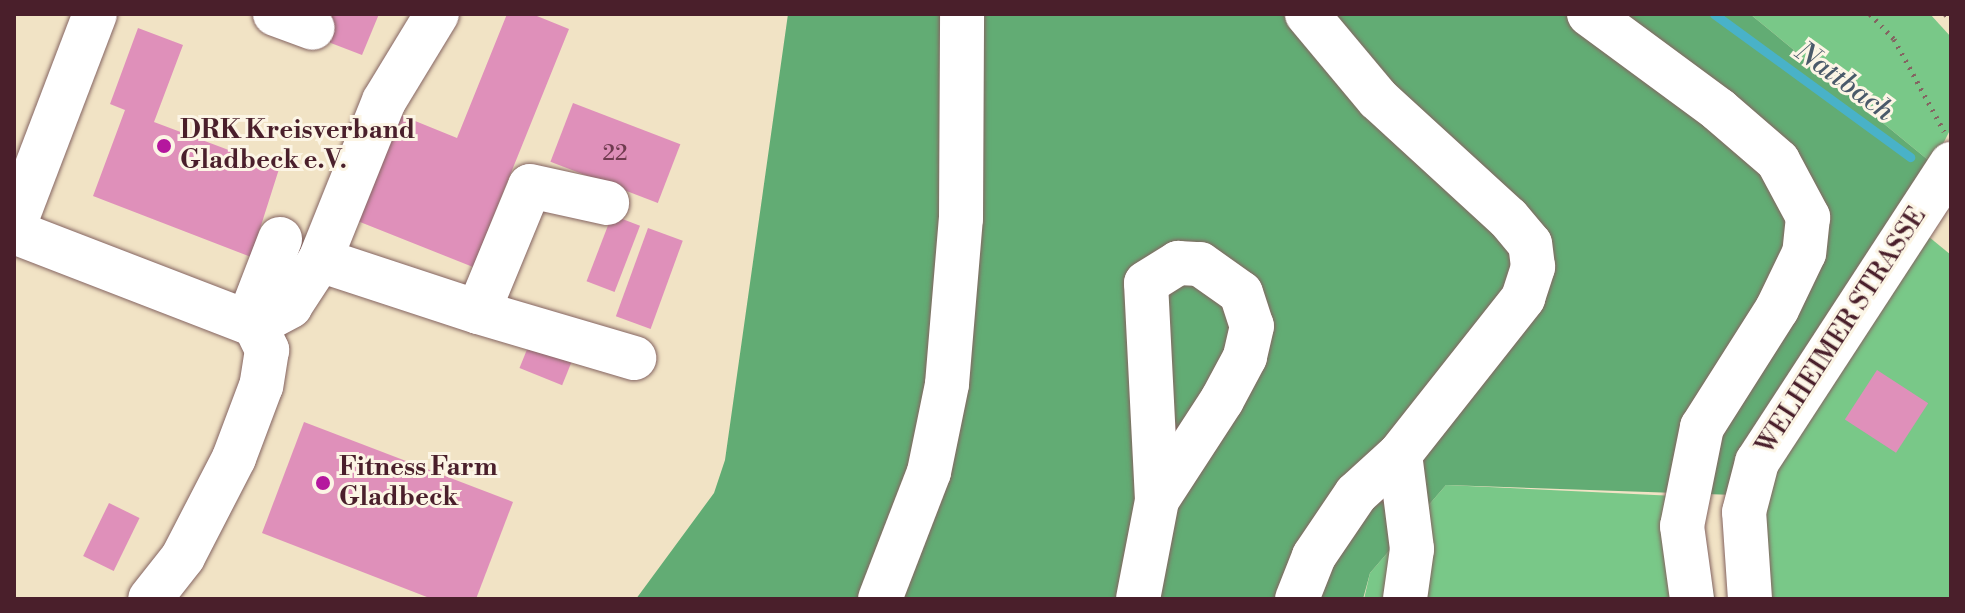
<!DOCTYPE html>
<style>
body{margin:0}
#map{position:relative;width:1965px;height:613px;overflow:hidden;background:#f1e3c5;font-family:"Libre Bodoni",serif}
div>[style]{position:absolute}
.green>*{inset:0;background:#79c888}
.forest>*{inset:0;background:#62ac74}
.stream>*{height:9px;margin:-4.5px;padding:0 4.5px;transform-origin:4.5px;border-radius:4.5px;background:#49b2c8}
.building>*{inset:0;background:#df90ba;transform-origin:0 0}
.path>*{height:5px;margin-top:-2.5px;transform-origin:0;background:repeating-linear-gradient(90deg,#846461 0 2px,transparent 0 8px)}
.roads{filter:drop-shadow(0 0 2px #846461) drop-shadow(0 0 2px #846461)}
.minor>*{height:44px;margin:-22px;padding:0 22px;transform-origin:22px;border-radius:22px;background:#fff}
.dots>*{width:22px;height:22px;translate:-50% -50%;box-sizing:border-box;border:4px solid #fcf5e5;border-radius:50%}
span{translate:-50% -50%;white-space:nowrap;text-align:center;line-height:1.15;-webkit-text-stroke:6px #fcf5e5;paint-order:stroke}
.number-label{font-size:22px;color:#6f3b4f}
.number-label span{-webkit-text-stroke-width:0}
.poi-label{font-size:26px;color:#4a1f2b;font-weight:700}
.left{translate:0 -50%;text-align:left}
.street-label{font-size:26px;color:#4a1f2b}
.water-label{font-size:28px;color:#4a5a6a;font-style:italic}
.frame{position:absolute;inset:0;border:16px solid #4a1f2b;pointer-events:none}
</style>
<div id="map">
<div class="green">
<div style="clip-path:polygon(1750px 14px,1930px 14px,1951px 37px,1951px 128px,1933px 164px)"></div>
<div style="clip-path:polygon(1923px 232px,1951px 255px,1951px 599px,1763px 599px,1767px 482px)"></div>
<div style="clip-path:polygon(1446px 485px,1696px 497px,1715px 599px,1364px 599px,1370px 573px)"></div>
</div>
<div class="forest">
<div style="clip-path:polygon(788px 14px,1750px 14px,1933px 164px,1735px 495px,1446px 485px,1370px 573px,1363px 599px,636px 599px,714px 493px,725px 460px)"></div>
</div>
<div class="stream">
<div style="left:1714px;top:14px;width:243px;rotate:36.1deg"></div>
</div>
<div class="building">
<div style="clip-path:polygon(333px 14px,379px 14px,362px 55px,323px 40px)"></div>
<div style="clip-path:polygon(507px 14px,532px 14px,569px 29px,473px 267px,350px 218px,393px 112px,457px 138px)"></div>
<div style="clip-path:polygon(138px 28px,183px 45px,154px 122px,279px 169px,251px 257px,93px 196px,125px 110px,110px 104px)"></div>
<div style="left:573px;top:103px;width:115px;height:63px;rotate:21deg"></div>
<div style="left:612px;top:215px;width:30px;height:71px;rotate:21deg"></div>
<div style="left:648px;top:228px;width:37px;height:94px;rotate:20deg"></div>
<div style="left:530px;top:342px;width:46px;height:28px;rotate:22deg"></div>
<div style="left:1877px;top:370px;width:61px;height:59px;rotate:33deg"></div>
<div style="clip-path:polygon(304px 422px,513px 502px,476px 599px,432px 599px,262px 533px)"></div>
<div style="left:109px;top:503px;width:34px;height:59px;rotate:26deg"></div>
</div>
<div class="path">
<div style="left:1870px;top:14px;width:35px;rotate:46deg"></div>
<div style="left:1894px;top:39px;width:105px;rotate:61.5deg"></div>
<div style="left:1945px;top:14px;width:8px;rotate:40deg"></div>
</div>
<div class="roads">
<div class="minor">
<div style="left:275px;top:14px;width:40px;rotate:20.2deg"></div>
<div style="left:1589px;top:14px;width:162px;rotate:36.4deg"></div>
<div style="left:1719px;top:110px;width:78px;rotate:40.8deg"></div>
<div style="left:1778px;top:161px;width:64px;rotate:61.8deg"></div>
<div style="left:1808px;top:217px;width:36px;rotate:96deg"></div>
<div style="left:1804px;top:253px;width:62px;rotate:115.7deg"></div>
<div style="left:1777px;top:309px;width:140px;rotate:122.4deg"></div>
<div style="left:1702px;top:427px;width:101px;rotate:101.4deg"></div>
<div style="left:1682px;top:526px;width:74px;rotate:82.2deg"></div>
<div style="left:14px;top:226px;width:227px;rotate:-69.1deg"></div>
<div style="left:14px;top:232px;width:258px;rotate:21.1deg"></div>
<div style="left:255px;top:325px;width:28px;rotate:64deg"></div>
<div style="left:267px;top:350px;width:36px;rotate:99deg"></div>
<div style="left:261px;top:386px;width:77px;rotate:110.6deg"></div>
<div style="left:234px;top:458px;width:111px;rotate:117.3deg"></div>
<div style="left:183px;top:557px;width:53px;rotate:128.2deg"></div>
<div style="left:320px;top:260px;width:166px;rotate:18.2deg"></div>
<div style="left:478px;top:312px;width:136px;rotate:-67.6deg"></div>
<div style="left:530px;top:186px;width:79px;rotate:12.4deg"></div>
<div style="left:478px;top:312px;width:163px;rotate:16.4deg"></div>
<div style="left:248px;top:322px;width:89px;rotate:-68.9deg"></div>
<div style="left:255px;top:325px;width:40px;rotate:-28deg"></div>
<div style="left:290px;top:306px;width:55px;rotate:-56.9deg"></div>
<div style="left:320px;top:260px;width:171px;rotate:-68.1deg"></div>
<div style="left:384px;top:101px;width:102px;rotate:-58.7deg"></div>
<div style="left:1400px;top:454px;width:96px;rotate:82.8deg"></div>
<div style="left:1412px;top:549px;width:50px;rotate:98deg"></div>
<div style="left:880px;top:599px;width:136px;rotate:-68.9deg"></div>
<div style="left:929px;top:472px;width:90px;rotate:-78.4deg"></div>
<div style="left:947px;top:384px;width:166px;rotate:-85.2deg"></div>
<div style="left:961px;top:219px;width:205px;rotate:-89.7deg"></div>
<div style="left:1138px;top:599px;width:101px;rotate:-79.1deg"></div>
<div style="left:1157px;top:500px;width:217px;rotate:-92.9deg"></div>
<div style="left:1146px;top:283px;width:38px;rotate:-32deg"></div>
<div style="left:1178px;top:263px;width:22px;rotate:3deg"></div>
<div style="left:1200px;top:264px;width:50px;rotate:35.3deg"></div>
<div style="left:1241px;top:293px;width:35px;rotate:72deg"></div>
<div style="left:1252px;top:326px;width:32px;rotate:103deg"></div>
<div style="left:1245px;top:357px;width:49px;rotate:118.1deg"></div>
<div style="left:1222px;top:400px;width:119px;rotate:123deg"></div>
<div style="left:1297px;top:599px;width:46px;rotate:-68.4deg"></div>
<div style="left:1314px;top:556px;width:75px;rotate:-55.9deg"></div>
<div style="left:1356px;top:494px;width:59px;rotate:-42.3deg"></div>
<div style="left:1400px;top:454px;width:199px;rotate:-51.7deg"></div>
<div style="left:1523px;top:298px;width:33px;rotate:-72deg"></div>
<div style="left:1533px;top:267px;width:23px;rotate:-97deg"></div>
<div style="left:1530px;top:244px;width:34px;rotate:-130deg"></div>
<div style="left:1508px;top:218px;width:176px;rotate:-137.5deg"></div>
<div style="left:1378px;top:99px;width:111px;rotate:-129.9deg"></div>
<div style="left:1750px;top:599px;width:87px;rotate:-93.9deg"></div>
<div style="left:1744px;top:512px;width:52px;rotate:-75.4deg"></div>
<div style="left:1757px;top:462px;width:356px;rotate:-56.9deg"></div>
</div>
</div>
<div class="dots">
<div style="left:164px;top:146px;background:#b5179e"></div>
<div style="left:323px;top:483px;background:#b5179e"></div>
</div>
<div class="number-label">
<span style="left:615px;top:154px">22</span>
</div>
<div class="poi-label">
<span class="left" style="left:180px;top:146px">DRK Kreisverband<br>Gladbeck e.V.</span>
<span class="left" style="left:339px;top:483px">Fitness Farm<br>Gladbeck</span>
</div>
<div class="street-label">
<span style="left:1842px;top:331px;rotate:-57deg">WELHEIMER STRASSE</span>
</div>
<div class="water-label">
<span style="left:1844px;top:82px;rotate:36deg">Nattbach</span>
</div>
<div class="frame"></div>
</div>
